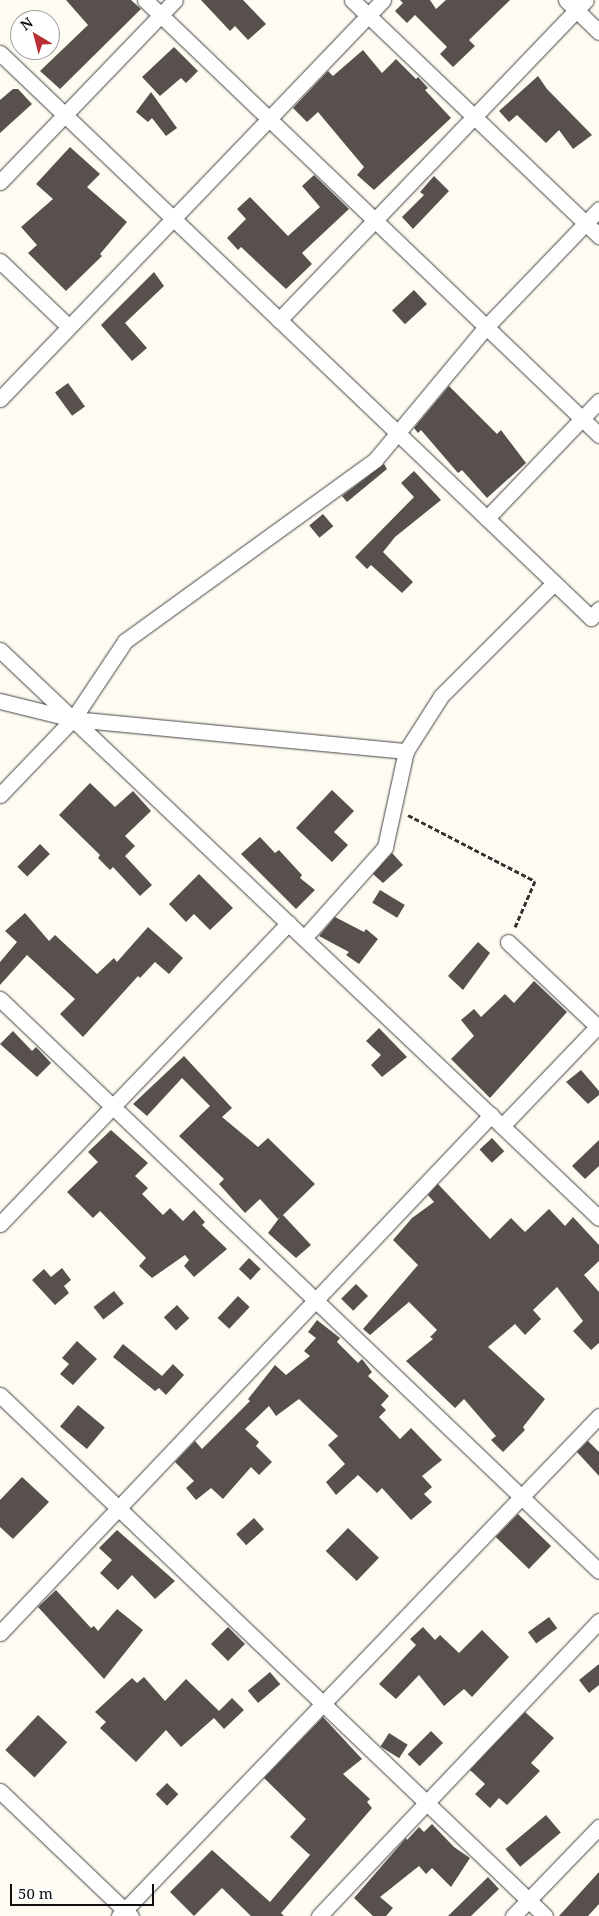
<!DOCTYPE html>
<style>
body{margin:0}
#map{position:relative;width:599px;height:1916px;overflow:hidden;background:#fefcf2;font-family:"Noto Serif",serif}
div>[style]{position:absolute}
.building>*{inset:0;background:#57504c;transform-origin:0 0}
.path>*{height:3px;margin-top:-1.5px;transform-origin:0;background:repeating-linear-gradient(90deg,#313131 0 5px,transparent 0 7.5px)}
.roads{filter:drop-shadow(0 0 1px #424242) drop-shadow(0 0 1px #424242)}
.street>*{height:15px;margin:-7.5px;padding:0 7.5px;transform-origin:7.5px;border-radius:7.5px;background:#fff}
span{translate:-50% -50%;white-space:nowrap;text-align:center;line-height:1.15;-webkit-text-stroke:5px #fff;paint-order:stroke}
.north{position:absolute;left:10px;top:10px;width:50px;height:50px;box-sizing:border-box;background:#fff;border:1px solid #9f9f9f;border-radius:50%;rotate:323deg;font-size:14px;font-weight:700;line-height:20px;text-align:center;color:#0f0f0f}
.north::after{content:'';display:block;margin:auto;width:18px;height:22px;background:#b63034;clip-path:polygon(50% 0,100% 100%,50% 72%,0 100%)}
.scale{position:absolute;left:10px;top:1884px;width:144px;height:22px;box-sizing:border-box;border:2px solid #0f0f0f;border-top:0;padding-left:6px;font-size:15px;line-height:18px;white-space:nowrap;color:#0f0f0f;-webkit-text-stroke:4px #fff;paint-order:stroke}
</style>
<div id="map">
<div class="building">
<div style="clip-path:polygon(66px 0,131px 0,141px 9px,60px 89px,40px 71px,88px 25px)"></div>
<div style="clip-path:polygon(201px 0,243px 0,266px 24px,248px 40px,235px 26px,230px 31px)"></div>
<div style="clip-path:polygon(400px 0,430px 0,436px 9px,446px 0,510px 0,469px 40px,475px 46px,453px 67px,440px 54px,447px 47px,415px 15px,407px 23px,395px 11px,403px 3px)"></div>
<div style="clip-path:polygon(174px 47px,198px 71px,186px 83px,181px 78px,160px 96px,142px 77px)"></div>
<div style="clip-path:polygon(363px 50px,382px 73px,396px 59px,416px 79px,418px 77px,428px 88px,425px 90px,451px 118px,374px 190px,357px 175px,364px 167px,318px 112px,307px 122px,293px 108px,328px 71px,333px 76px)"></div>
<div style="clip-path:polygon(538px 76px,547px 89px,592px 135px,573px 149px,559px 130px,546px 143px,517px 115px,509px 122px,499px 111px)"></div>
<div style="clip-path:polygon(13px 89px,18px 89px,32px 104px,0 133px,0 100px)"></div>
<div style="clip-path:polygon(151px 92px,177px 128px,166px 136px,152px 118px,148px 122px,136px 112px)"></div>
<div style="clip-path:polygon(70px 147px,100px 174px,87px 187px,127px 222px,100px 254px,102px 256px,66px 291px,28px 253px,37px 245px,21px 227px,53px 199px,36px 184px)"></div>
<div style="clip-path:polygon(314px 175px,349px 209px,302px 253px,312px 264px,286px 289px,241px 247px,238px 250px,227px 238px,246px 219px,237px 209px,250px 197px,288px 236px,320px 207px,302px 186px)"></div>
<div style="clip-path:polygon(434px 176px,449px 191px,413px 229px,402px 217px,424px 195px,420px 192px)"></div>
<div style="clip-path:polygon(154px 272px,164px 286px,125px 323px,147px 348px,132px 361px,101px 325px)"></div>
<div style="left:414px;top:290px;width:19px;height:30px;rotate:47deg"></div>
<div style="left:68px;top:383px;width:29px;height:16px;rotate:54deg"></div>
<div style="clip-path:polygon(449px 386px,497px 434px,501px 430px,526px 463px,487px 498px,462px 470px,458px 473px,421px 430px,418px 433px,414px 428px)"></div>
<div style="clip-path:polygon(384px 464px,387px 469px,347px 502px,342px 496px)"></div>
<div style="clip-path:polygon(414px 471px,441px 500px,395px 537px,383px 552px,413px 582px,402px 593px,371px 565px,367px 569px,355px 557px,414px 497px,401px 483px)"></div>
<div style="left:323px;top:514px;width:16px;height:18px;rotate:50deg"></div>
<div style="clip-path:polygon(90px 783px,115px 807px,133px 791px,151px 811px,125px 836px,135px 846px,125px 856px,152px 885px,140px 896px,113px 867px,110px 870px,98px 858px,100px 855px,59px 815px)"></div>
<div style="clip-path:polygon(332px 790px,354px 811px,334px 832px,348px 845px,332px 862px,296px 828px)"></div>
<div style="clip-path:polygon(260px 837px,275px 853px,279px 850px,302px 875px,300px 878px,315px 890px,296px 909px,241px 854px)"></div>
<div style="left:40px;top:844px;width:14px;height:32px;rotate:45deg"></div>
<div style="clip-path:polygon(392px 853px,403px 865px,383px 883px,373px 874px)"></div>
<div style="clip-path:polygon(199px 874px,233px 908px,210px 930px,194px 914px,186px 922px,169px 904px)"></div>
<div style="left:380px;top:890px;width:29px;height:15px;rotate:31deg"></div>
<div style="clip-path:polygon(25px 913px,49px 941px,55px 935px,97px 974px,114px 958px,117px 962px,148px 927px,183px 958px,169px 974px,155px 962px,140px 978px,138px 976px,83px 1037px,60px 1014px,75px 999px,27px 955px,0 985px,0 962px,17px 942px,5px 931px)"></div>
<div style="clip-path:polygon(335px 917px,364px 932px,366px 929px,378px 939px,359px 964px,346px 955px,349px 952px,319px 936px)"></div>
<div style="clip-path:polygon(478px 942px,490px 953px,463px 990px,448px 976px)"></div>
<div style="clip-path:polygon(534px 981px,567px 1012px,490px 1098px,451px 1059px,474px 1036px,461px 1020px,474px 1009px,481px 1017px,505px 994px,514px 1003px)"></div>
<div style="clip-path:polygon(379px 1028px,407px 1057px,382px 1077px,371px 1065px,381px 1055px,366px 1041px)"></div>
<div style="clip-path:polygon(13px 1031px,32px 1051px,36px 1047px,51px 1063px,37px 1077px,0 1044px)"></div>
<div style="clip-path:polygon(184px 1056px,232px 1108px,222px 1117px,258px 1147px,268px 1138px,315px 1184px,283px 1215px,311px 1245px,296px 1258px,268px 1233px,280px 1217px,278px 1219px,260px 1199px,245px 1213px,219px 1184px,224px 1179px,179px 1136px,210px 1106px,182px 1078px,147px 1116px,133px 1104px)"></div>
<div style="clip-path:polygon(581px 1070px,599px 1091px,599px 1095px,588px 1104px,566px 1082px)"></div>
<div style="clip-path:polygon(111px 1130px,148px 1163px,135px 1176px,148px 1188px,142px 1194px,163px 1215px,170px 1208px,183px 1221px,194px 1210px,205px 1222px,202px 1225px,227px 1249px,194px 1277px,184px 1266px,189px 1260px,185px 1255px,152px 1278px,139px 1266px,146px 1258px,100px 1211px,93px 1218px,67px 1192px,98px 1162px,88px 1152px)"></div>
<div style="left:492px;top:1138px;width:18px;height:17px;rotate:47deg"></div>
<div style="clip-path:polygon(599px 1140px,599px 1166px,585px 1179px,572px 1166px)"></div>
<div style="clip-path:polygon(438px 1184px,490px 1239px,511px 1218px,525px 1232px,549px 1209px,565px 1226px,573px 1217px,599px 1245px,599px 1261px,584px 1275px,599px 1292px,599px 1343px,591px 1350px,573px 1331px,583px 1321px,557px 1287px,533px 1310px,541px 1319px,525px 1335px,515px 1324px,488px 1347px,545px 1399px,523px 1427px,525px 1430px,503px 1452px,491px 1440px,496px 1436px,464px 1399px,455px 1408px,406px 1361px,433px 1339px,430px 1337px,437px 1330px,409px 1302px,370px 1335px,363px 1329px,418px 1265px,393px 1240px,412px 1218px,434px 1202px,428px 1195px)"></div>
<div style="left:249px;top:1258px;width:16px;height:15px;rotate:43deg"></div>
<div style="clip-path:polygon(62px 1268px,71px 1280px,64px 1286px,69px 1293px,55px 1305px,32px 1280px,44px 1269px,51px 1277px)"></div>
<div style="left:356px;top:1284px;width:17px;height:21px;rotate:45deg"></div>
<div style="left:114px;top:1291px;width:16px;height:26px;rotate:52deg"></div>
<div style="left:238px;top:1296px;width:16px;height:30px;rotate:43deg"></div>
<div style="left:177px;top:1305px;width:18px;height:18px;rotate:47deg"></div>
<div style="clip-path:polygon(317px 1320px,340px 1338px,337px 1342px,358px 1363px,362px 1359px,372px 1372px,368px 1376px,389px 1396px,381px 1405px,386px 1410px,379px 1417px,400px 1439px,411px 1428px,442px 1460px,422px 1476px,432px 1487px,424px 1494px,432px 1502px,411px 1520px,382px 1488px,377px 1493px,358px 1475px,336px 1495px,326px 1482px,345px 1464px,328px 1445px,338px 1436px,299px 1399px,276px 1416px,269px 1406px,245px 1429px,259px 1442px,256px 1446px,272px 1462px,259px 1475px,251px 1467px,223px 1499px,211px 1488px,196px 1500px,186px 1488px,194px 1481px,175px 1462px,195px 1441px,202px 1449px,250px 1401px,248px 1399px,275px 1365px,286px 1375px,310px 1356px,304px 1351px,316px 1338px,308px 1332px)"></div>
<div style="clip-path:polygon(77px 1341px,97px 1359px,73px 1385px,60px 1374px,69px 1364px,62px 1358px)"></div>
<div style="clip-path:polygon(123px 1344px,162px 1376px,173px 1364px,184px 1375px,166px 1395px,159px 1388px,155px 1391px,113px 1357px)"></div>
<div style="left:78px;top:1405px;width:35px;height:28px;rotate:40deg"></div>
<div style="clip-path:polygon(588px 1441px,599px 1452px,599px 1476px,577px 1452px)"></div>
<div style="clip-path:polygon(22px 1477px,49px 1502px,13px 1539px,0 1527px,0 1500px)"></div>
<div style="left:518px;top:1514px;width:46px;height:32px;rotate:44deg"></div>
<div style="left:254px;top:1518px;width:15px;height:24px;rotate:48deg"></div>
<div style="left:348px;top:1528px;width:43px;height:32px;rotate:44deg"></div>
<div style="clip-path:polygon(117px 1530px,175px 1581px,155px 1599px,132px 1575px,118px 1590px,100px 1573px,112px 1560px,99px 1548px)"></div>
<div style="clip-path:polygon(56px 1590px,91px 1628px,94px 1626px,98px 1631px,117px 1609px,143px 1630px,104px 1679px,38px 1607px)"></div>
<div style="left:549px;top:1617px;width:14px;height:26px;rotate:54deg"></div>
<div style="left:228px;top:1627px;width:24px;height:24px;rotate:45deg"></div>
<div style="clip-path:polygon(423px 1627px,435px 1640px,440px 1635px,459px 1653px,482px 1630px,509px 1657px,472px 1697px,464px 1689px,444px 1706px,419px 1675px,396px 1699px,379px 1684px,416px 1645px,410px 1639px)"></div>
<div style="clip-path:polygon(599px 1664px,599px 1685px,589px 1693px,579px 1680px)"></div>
<div style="left:270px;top:1672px;width:16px;height:29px;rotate:50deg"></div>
<div style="clip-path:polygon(144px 1677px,165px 1701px,186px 1679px,219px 1711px,232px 1698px,244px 1710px,224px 1729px,214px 1718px,181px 1747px,166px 1730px,136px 1762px,100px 1728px,106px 1722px,95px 1712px,132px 1678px,137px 1683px)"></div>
<div style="clip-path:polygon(525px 1712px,554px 1738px,531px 1763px,540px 1771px,507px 1805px,499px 1798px,490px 1808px,475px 1794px,485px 1784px,470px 1770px)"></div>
<div style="left:38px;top:1715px;width:40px;height:48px;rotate:43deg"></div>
<div style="clip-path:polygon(323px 1717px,362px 1759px,343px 1774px,370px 1799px,367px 1802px,372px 1808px,281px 1913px,284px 1916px,251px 1916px,222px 1888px,194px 1916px,170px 1892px,212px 1850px,270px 1902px,310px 1855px,290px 1837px,306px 1819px,264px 1778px)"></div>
<div style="left:431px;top:1731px;width:17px;height:33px;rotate:45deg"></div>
<div style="left:389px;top:1733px;width:22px;height:16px;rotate:32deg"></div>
<div style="left:167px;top:1783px;width:16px;height:16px;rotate:45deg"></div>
<div style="left:546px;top:1815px;width:23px;height:53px;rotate:50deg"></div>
<div style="clip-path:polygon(432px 1824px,454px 1847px,470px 1858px,451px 1887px,432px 1868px,426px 1874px,419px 1866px,380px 1897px,393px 1908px,386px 1916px,373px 1916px,354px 1898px,406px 1838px,407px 1840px,419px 1827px,424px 1832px)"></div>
<div style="clip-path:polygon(599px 1872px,599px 1904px,588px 1916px,559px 1916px)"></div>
<div style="clip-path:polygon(488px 1877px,499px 1889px,471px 1916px,448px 1916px)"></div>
</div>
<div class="path">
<div style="left:408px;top:815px;width:143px;rotate:27.5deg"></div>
<div style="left:535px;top:881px;width:50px;rotate:113.5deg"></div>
</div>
<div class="roads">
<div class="street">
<div style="left:145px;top:0;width:629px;rotate:43.78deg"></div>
<div style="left:352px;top:0;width:342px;rotate:43.7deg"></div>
<div style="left:566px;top:0;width:46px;rotate:44.1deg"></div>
<div style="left:0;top:53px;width:811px;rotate:43.7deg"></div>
<div style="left:586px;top:613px;width:7px;rotate:45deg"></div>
<div style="left:591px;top:618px;width:12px;rotate:-48deg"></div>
<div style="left:0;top:182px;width:252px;rotate:-46.1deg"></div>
<div style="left:0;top:261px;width:95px;rotate:43.7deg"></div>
<div style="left:279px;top:320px;width:443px;rotate:-46.2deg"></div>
<div style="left:0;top:399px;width:553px;rotate:-46.17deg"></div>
<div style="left:487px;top:518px;width:162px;rotate:-46.3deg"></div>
<div style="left:0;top:650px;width:825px;rotate:43.48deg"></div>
<div style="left:0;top:701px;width:75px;rotate:13.9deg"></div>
<div style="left:73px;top:719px;width:335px;rotate:5.5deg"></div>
<div style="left:0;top:795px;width:105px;rotate:-46.2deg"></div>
<div style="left:73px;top:719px;width:94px;rotate:-56.3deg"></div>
<div style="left:125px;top:641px;width:309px;rotate:-35.9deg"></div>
<div style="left:375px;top:460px;width:173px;rotate:-50.2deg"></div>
<div style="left:486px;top:327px;width:163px;rotate:-46.2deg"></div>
<div style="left:304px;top:938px;width:122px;rotate:-48.3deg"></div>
<div style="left:385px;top:847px;width:98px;rotate:-77.7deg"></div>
<div style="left:406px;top:751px;width:65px;rotate:-57.5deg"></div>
<div style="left:441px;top:696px;width:160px;rotate:-45deg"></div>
<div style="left:508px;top:942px;width:125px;rotate:43.4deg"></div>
<div style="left:0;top:999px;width:828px;rotate:43.68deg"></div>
<div style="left:502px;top:1126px;width:139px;rotate:-46.2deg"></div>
<div style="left:0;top:1224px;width:417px;rotate:-46.2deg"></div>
<div style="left:0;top:1395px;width:754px;rotate:43.71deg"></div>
<div style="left:0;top:1633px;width:714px;rotate:-46.53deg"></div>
<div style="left:0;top:1791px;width:181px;rotate:43.7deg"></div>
<div style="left:119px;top:1916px;width:693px;rotate:-46.17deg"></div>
<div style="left:319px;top:1916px;width:407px;rotate:-46.5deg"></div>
<div style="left:513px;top:1916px;width:124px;rotate:-46deg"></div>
</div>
</div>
<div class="north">N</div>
<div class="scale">50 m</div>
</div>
